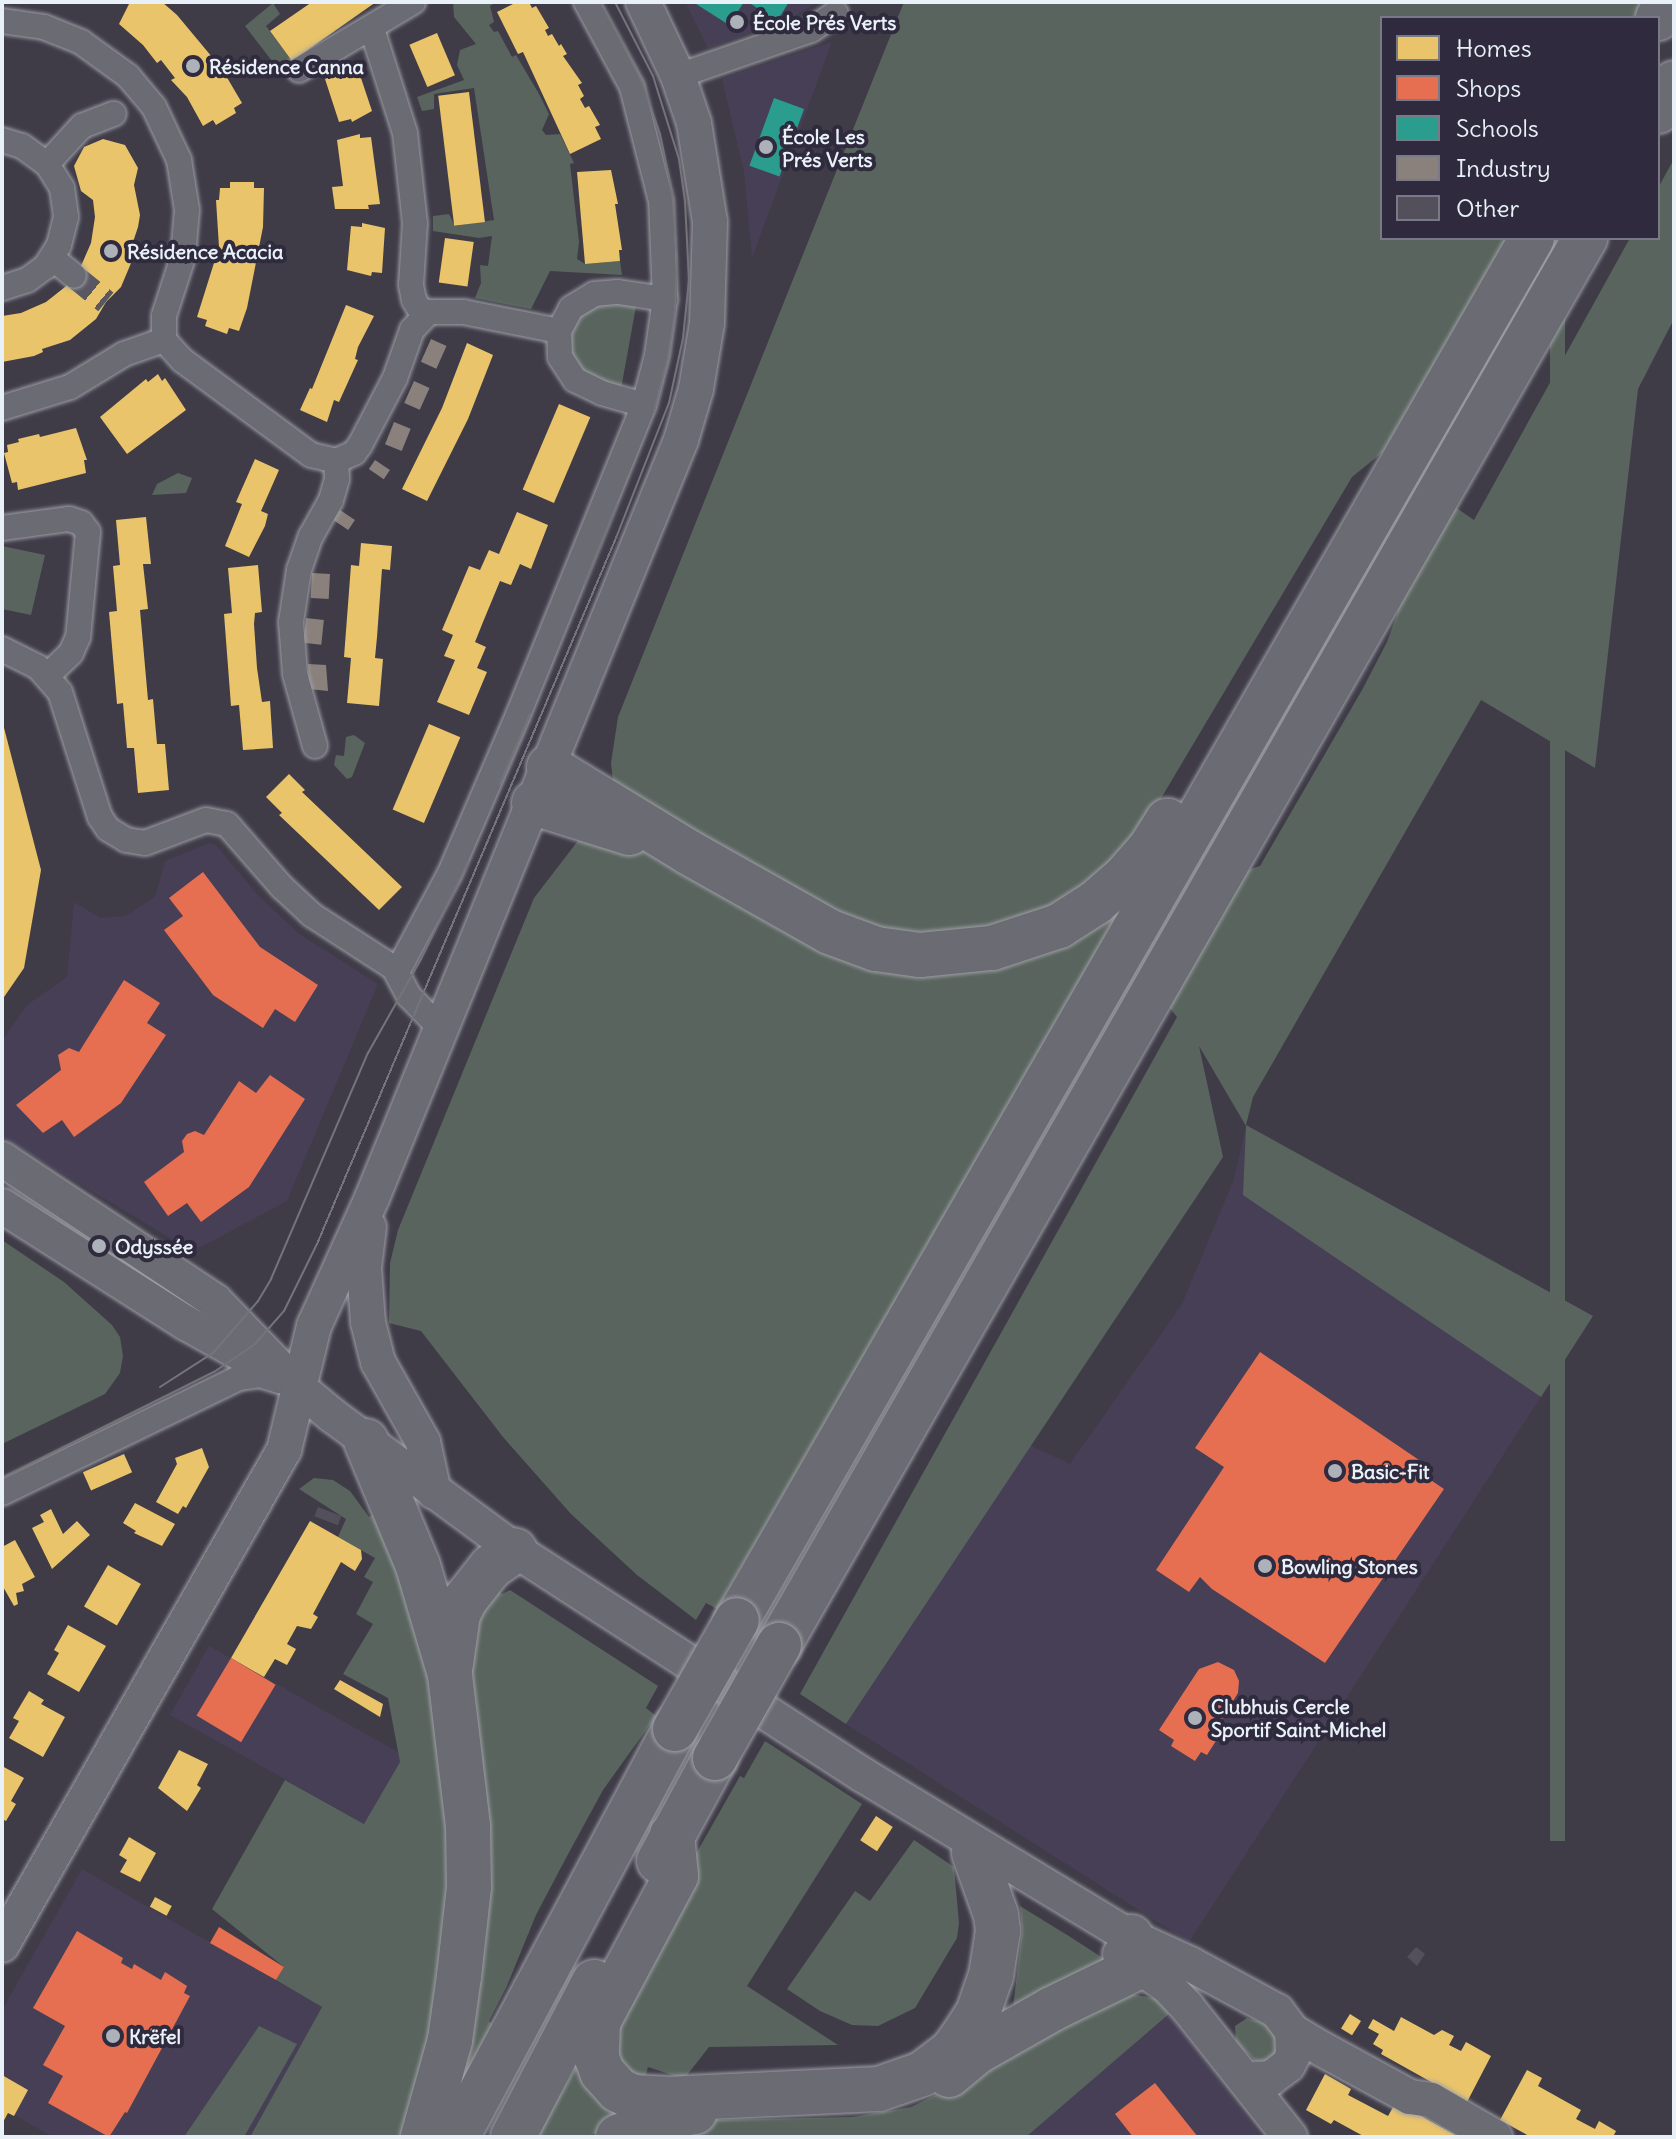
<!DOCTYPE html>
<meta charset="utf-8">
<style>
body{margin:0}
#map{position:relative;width:1676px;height:2139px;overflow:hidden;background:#3f3c48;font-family:Delius,sans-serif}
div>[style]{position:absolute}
.built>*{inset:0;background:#463f56}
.green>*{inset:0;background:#58645d;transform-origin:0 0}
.homes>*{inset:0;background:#e9c46a;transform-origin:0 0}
.shops>*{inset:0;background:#e76f51;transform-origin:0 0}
.schools>*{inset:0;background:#2a9d8f;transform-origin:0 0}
.industry>*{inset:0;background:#8a817c;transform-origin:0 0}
.building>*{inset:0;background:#534f5b;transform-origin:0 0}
.street-tunnel>*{height:24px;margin-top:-12px;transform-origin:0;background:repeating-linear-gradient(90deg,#585762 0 24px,transparent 0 36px)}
.roads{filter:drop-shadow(0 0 2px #9f9fa6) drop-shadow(0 0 2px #9f9fa6)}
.street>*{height:24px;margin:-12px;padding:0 12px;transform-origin:12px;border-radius:12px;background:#6a6b73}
.secondary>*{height:34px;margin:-17px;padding:0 17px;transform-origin:17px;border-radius:17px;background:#6a6b73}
.highway>*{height:44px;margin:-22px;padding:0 22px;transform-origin:22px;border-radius:22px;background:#6a6b73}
.tram>*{height:2px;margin:-1px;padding:0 1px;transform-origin:1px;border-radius:1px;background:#75747a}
.bridges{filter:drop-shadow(0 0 2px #9f9fa6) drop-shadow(0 0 2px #9f9fa6)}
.highway-bridge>*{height:44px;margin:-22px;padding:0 22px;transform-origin:22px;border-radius:22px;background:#6a6b73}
.dots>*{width:22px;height:22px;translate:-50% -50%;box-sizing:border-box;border:4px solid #2f2a3d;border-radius:50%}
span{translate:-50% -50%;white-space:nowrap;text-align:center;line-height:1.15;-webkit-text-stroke:8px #2f2a3d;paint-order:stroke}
.poi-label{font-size:20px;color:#e8f1f8;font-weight:700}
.left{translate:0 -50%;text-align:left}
.frame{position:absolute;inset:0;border:4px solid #e8f1f8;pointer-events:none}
.legend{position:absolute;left:1380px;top:16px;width:280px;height:224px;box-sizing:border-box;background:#2f2a3d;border:2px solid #797a88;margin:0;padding:10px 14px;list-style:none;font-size:24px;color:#e8f1f8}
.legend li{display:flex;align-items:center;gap:16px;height:40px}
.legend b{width:40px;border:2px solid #797a88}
</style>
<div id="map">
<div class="built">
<div style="clip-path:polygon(685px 2px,818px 2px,793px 17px,708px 48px)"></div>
<div style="clip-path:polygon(832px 42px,752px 258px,744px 172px,722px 79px)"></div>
<div style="clip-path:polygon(209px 843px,216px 845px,256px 893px,299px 934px,378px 984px,287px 1201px,203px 1246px,188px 1249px,2px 1137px,2px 1041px,27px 1005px,67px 977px,74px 902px,100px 918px,125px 916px,155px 897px,165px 861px)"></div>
<div style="clip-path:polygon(1246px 1126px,1593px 1316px,1189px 1942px,846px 1724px,1030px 1445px,1070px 1464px,1182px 1304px,1234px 1179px)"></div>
<div style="clip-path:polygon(209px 1646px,398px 1752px,400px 1762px,365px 1824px,170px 1715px)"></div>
<div style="clip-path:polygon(82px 1869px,322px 2007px,250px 2137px,53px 2137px,2px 2108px,2px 2010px)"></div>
<div style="clip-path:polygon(1169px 2014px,1262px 2137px,1026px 2137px)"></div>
</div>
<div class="green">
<div style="clip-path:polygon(453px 2px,496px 2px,490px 6px,494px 22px,489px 25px,494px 32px,498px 31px,512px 57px,516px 55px,539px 94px,549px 114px,542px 130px,546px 135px,560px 134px,574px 163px,570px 164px,579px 242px,577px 259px,585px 264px,620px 261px,622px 275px,550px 271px,531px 309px,475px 298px,481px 283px,480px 265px,488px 266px,492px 236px,479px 238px,433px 231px,433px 216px,449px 214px,455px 226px,494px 220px,474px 88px,434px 94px,434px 109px,422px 111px,417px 97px,464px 80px,457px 65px,460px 50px,476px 44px,454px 17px)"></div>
<div style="clip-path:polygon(904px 2px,1643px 2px,1634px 18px,1382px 18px,1382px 238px,1507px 238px,1383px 452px,1352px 477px,1144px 827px,1076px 897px,952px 942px,843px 923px,613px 782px,611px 763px,618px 717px)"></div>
<div style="clip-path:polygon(273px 3px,280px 14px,266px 26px,292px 61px,279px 70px,245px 26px)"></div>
<div style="clip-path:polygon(1674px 159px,1674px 319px,1638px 389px,1595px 768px,1481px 700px,1253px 1097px,1246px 1125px,1593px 1316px,1541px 1397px,1243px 1195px,1246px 1126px,1199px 1046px,1223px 1157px,846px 1724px,800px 1694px,1177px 1017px,1169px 1007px,1247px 870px,1260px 866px,1362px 690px,1387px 642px,1400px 606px,1455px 507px,1474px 520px,1630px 238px,1658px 238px,1658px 188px)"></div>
<div style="left:1550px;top:238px;width:15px;height:1603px"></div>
<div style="clip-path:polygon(637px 301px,621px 389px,584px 378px,563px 340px,585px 305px)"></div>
<div style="clip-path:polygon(178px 473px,192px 478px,186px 493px,152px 495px,157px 484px)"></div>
<div style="clip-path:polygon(2px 546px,45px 555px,31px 615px,2px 609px)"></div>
<div style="clip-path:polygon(354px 735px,365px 743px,352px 777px,347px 779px,334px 765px,336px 755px,344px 756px,346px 737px)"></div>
<div style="clip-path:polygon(587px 829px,682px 865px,882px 962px,1140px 877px,717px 1609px,706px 1603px,696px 1620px,637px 1575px,571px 1514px,503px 1437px,421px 1331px,389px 1323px,390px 1263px,398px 1230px,534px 898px)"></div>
<div style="clip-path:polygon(2px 1240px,64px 1282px,112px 1325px,120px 1337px,123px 1356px,120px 1373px,105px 1394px,2px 1444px)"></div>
<div style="clip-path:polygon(314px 1478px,333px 1480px,350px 1491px,369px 1517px,377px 1512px,413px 1593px,451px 1797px,453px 1936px,410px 2137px,250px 2137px,322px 2007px,276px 1980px,284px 1967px,212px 1909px,285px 1780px,364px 1824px,400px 1762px,388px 1698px,343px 1674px,373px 1624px,356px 1614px,373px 1582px,364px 1577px,375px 1558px,338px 1537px,346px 1519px,299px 1489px)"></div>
<div style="clip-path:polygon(491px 1585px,502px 1594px,510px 1590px,658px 1686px,646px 1708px,656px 1716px,603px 1790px,566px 1858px,536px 1915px,506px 1988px,489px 2021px,492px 2024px,461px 2083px,458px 2081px,466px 1645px)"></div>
<div style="clip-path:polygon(765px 1741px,862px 1804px,747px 1986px,838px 2045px,709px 2047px,684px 2079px,648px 2067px,641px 2092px,605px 2038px,649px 1937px,740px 1776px,744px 1778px)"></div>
<div style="clip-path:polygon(914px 1840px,954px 1867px,959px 1923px,957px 1938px,915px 2008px,878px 2026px,852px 2025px,820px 2011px,787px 1989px,855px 1891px,870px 1901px)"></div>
<div style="clip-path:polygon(1020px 1906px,1072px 1938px,1109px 1962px,1013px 2008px,1022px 1931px)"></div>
<div style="clip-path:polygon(1132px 1994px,1158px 1999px,1169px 2014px,1026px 2137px,641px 2137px,711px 2120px,853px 2117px,911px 2107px,946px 2090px,1019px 2041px)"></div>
<div style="clip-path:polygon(1247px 2018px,1261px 2022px,1277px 2034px,1278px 2058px,1259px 2064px,1236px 2043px,1235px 2026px)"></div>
<div style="clip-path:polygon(259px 2026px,297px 2044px,244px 2137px,184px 2137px)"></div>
<div style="clip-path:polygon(577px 2066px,641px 2109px,588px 2137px,535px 2137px)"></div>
</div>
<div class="homes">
<div style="clip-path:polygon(130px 2px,162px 2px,177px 15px,222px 69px,242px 103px,234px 108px,236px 113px,216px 125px,213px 120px,203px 126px,187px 97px,171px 80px,175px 78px,161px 60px,157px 63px,143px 45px,119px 24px)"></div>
<div style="clip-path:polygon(312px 2px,376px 2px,292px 61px,270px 31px)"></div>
<div style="clip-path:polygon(517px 2px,529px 2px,532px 8px,536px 6px,549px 28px,545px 30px,548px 36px,552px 34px,559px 46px,561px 44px,567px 54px,563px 56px,582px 83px,578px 85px,584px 96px,580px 99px,585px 108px,589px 106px,600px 125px,595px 127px,601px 139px,570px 154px,523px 52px,518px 54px,497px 12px)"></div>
<div style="left:437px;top:33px;width:46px;height:30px;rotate:67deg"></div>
<div style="clip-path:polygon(346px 68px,347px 72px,358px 69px,372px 111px,352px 122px,351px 119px,339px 122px,325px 79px)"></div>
<div style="left:469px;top:92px;width:131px;height:31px;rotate:83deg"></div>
<div style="clip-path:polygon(360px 134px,360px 138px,371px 137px,380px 204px,368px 205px,369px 209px,335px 209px,332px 187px,343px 186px,337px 140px)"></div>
<div style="clip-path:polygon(103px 139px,125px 145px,138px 168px,134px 185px,140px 215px,138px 227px,132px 245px,135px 246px,134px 256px,121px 287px,106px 302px,96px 319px,70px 340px,42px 349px,43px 352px,34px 356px,2px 362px,2px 316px,21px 313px,46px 302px,65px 287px,81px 266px,91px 243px,95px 217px,93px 200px,81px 191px,74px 166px,84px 147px)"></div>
<div style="clip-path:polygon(611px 170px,618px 204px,615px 204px,622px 250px,619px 250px,620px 261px,585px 264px,577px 172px)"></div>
<div style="clip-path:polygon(230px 182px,254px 182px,254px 188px,264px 188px,263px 227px,247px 308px,239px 331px,229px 328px,227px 334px,205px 326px,207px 320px,197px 317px,219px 247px,216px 200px,219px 200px,220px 188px,230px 188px)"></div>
<div style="clip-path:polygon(362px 223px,385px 228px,382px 273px,372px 272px,371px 276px,347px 270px,351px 226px,362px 227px)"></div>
<div style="left:445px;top:238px;width:29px;height:45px;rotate:8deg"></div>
<div style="clip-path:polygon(346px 305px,374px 316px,358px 347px,355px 359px,358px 360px,339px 402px,334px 400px,327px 422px,300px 410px,310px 388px,312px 389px)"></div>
<div style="clip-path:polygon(467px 343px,493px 355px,468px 419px,427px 501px,402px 489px,442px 408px)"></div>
<div style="clip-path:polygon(158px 374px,162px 381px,165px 378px,186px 410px,127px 454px,100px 417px,146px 379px,148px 382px)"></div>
<div style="left:559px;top:404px;width:34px;height:93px;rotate:23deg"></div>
<div style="clip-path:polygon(76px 428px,87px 460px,84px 460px,86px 473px,18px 490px,17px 482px,12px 483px,4px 453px,8px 452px,7px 445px,19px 442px,18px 439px,39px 434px,40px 437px)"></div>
<div style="clip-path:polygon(255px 459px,279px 470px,261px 511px,268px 514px,265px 526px,249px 557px,225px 546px,242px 504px,236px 502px)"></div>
<div style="clip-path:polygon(517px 512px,548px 525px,531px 569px,520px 564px,511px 585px,500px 581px,483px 622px,475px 642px,486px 647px,477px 668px,487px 672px,469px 715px,437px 702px,455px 660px,444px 656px,453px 635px,442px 630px,469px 566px,480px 570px,489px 550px,499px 554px)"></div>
<div style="clip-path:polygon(146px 517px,151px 564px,143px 564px,148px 609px,140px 610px,148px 700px,153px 699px,157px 744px,165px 744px,169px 790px,138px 793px,134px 748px,127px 748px,123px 703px,117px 704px,109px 612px,117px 611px,113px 566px,120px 565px,116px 520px)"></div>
<div style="clip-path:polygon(361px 543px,392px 546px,390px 570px,382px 569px,377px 637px,375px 658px,383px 659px,379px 706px,347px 703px,351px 658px,344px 657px,351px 565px,359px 566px)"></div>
<div style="clip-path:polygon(258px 565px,262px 612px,255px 613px,254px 624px,257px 668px,262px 702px,270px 701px,273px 748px,243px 750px,239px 705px,231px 706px,224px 614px,232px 613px,228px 568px)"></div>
<div style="clip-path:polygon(3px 724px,41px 870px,24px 968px,2px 1000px)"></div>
<div style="left:429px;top:724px;width:34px;height:93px;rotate:23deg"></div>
<div style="clip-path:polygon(289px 774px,305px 790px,302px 792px,402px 887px,379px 910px,279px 815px,282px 813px,266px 797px)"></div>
<div style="clip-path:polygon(202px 1448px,209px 1467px,186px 1508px,183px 1506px,178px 1514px,156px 1502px,177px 1464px,175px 1458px)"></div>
<div style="left:124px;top:1454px;width:20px;height:45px;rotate:66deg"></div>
<div style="clip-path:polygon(135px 1503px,175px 1524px,162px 1546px,134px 1533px,136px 1531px,123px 1523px)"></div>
<div style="clip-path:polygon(51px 1509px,63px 1534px,77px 1521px,90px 1535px,52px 1569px,32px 1528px,44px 1522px,40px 1515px)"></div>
<div style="clip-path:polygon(310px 1521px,361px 1550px,362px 1559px,355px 1571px,341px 1562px,313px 1614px,318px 1617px,311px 1629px,297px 1626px,287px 1644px,296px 1649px,287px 1665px,275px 1659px,264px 1677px,231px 1658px)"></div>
<div style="clip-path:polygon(15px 1540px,35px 1577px,22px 1584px,24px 1591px,16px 1593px,18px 1604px,14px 1606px,2px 1585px,2px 1547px)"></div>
<div style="left:108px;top:1565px;width:38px;height:48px;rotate:30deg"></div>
<div style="clip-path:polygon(68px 1625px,106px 1646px,79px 1692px,47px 1674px,59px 1653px,54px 1650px)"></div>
<div style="clip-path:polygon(340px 1680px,383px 1704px,380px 1717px,334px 1689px)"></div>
<div style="clip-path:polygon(29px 1691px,44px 1700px,41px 1704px,65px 1717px,43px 1757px,9px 1738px,19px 1721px,13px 1718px)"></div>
<div style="clip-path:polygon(179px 1750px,208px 1764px,197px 1785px,201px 1788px,187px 1811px,158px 1788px)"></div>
<div style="clip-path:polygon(2px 1766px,24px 1778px,11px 1801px,16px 1804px,6px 1821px,2px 1819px)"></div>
<div style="left:876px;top:1816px;width:20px;height:29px;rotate:33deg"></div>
<div style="clip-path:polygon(129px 1837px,156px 1853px,140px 1882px,120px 1872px,127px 1860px,119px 1855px)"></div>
<div style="left:155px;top:1897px;width:19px;height:11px;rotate:28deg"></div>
<div style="left:1350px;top:2014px;width:13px;height:17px;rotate:32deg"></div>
<div style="clip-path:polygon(1401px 2017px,1434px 2035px,1442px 2030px,1454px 2036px,1449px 2045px,1461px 2051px,1466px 2042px,1491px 2056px,1467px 2102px,1381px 2054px,1383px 2050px,1373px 2044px,1379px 2034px,1368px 2028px,1373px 2019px,1394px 2031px)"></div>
<div style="clip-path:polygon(1527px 2070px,1542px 2078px,1538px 2086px,1581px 2110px,1576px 2119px,1595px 2129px,1599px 2121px,1616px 2131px,1613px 2137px,1531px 2137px,1500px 2120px)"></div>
<div style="clip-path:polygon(1325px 2074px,1351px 2089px,1348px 2095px,1388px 2116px,1396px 2102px,1459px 2137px,1365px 2137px,1334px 2120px,1331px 2124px,1306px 2110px)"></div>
<div style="clip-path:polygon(2px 2075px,28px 2090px,14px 2116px,8px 2113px,2px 2124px)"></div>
</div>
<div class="shops">
<div style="clip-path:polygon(203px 872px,260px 947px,318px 985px,295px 1022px,275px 1009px,263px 1028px,213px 995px,164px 930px,183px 916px,169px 898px)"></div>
<div style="clip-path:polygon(124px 980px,160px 1003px,147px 1023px,166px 1035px,121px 1103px,74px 1137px,62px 1120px,43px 1133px,16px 1105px,61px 1070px,58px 1055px,69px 1048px,79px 1052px)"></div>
<div style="clip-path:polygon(270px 1075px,305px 1099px,249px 1187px,201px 1222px,187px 1203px,168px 1216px,144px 1182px,184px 1152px,182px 1141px,187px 1134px,195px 1131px,204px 1135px,239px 1081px,256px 1093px)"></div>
<div style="clip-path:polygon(1260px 1352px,1419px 1460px,1413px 1468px,1444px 1489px,1325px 1663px,1212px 1589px,1200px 1577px,1189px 1592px,1156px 1570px,1224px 1467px,1195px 1448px)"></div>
<div style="left:231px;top:1658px;width:52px;height:67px;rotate:31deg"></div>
<div style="clip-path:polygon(1218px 1662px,1234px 1670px,1239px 1681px,1238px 1693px,1216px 1729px,1221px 1733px,1207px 1755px,1201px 1752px,1195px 1761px,1171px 1746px,1174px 1740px,1159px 1730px,1199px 1669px)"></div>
<div style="clip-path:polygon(219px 1927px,284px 1967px,276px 1980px,210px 1943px)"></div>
<div style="clip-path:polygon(77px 1931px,123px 1958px,121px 1963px,132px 1969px,134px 1964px,161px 1980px,165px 1972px,187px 1986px,184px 1993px,190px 1996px,127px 2113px,125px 2112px,109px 2137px,48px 2103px,63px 2076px,43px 2065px,65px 2026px,33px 2008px)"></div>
<div style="clip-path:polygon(1155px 2083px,1198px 2137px,1133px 2137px,1115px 2114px)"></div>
</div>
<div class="schools">
<div style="clip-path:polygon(693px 2px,744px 2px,729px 25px)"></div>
<div style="clip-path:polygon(748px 2px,789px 2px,777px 21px)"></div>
<div style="left:774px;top:98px;width:32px;height:72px;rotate:20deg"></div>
</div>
<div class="industry">
<div style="left:431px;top:339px;width:17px;height:25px;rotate:24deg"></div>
<div style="left:414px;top:381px;width:17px;height:24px;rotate:24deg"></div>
<div style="left:394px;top:422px;width:18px;height:24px;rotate:22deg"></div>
<div style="left:375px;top:460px;width:18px;height:11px;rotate:34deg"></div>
<div style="left:340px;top:510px;width:18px;height:12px;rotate:34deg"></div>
<div style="left:312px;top:573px;width:18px;height:25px;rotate:3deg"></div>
<div style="left:306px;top:618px;width:18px;height:25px;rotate:6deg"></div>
<div style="clip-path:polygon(308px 664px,326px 665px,328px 691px,309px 689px)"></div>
</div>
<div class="building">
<div style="left:318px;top:1507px;width:25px;height:10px;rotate:21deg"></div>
<div style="clip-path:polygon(1416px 1947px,1425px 1954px,1417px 1966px,1407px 1957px)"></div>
</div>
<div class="street-tunnel">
<div style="left:74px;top:276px;width:41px;rotate:39.1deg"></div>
</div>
<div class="roads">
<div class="street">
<div style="left:2px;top:21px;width:42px;rotate:8.1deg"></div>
<div style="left:44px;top:27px;width:40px;rotate:22deg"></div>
<div style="left:81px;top:42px;width:58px;rotate:35.9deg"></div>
<div style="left:128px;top:76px;width:40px;rotate:50deg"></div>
<div style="left:154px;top:107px;width:59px;rotate:64.7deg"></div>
<div style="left:179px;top:160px;width:51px;rotate:80.9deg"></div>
<div style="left:187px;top:210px;width:47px;rotate:94.9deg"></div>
<div style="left:183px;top:257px;width:62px;rotate:107.9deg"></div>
<div style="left:164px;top:316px;width:24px;rotate:90deg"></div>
<div style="left:164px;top:340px;width:27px;rotate:48deg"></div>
<div style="left:182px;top:360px;width:160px;rotate:36.4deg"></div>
<div style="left:311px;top:455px;width:26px;rotate:13deg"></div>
<div style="left:336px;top:461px;width:20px;rotate:-24deg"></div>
<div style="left:354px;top:453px;width:10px;rotate:-53deg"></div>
<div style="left:360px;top:445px;width:76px;rotate:-62.4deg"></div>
<div style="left:395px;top:378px;width:51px;rotate:-70.5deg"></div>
<div style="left:412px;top:330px;width:25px;rotate:-47deg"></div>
<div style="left:429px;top:312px;width:35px"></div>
<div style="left:464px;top:312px;width:97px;rotate:11.3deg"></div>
<div style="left:372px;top:29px;width:109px;rotate:72.4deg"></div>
<div style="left:405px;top:133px;width:91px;rotate:83.7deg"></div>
<div style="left:415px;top:223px;width:62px;rotate:93.7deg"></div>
<div style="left:411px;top:285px;width:15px;rotate:79deg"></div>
<div style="left:414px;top:300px;width:17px;rotate:59deg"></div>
<div style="left:299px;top:70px;width:133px;rotate:-30.8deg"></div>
<div style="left:678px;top:76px;width:141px;rotate:-19.1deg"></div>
<div style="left:811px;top:30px;width:30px;rotate:-34deg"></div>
<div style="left:2px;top:140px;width:21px;rotate:17deg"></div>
<div style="left:22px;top:146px;width:31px;rotate:36deg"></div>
<div style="left:47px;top:164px;width:28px;rotate:58deg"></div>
<div style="left:62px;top:188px;width:29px;rotate:82deg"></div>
<div style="left:66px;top:217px;width:29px;rotate:104deg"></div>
<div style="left:59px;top:245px;width:26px;rotate:122deg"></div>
<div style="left:45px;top:267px;width:22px;rotate:144deg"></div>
<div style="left:27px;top:280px;width:26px;rotate:162deg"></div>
<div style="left:47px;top:164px;width:52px;rotate:-47.4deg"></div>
<div style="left:82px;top:126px;width:34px;rotate:-21deg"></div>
<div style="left:52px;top:258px;width:28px;rotate:39deg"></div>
<div style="left:644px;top:405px;width:44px;rotate:-164.1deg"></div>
<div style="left:602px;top:393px;width:30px;rotate:-154deg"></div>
<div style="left:575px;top:380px;width:27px;rotate:-123deg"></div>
<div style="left:560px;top:357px;width:26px;rotate:-92deg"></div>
<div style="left:559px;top:331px;width:26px;rotate:-62deg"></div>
<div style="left:571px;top:308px;width:27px;rotate:-31deg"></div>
<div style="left:594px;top:294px;width:24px;rotate:-5deg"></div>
<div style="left:618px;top:292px;width:48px;rotate:8.5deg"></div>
<div style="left:2px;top:408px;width:71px;rotate:-17.2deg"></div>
<div style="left:70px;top:387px;width:63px;rotate:-31.4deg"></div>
<div style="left:124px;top:354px;width:42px;rotate:-19.3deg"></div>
<div style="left:2px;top:528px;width:68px;rotate:-7.7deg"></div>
<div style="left:69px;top:519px;width:13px;rotate:18deg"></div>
<div style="left:81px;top:523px;width:11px;rotate:52deg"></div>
<div style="left:88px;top:532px;width:105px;rotate:95.4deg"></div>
<div style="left:78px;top:637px;width:17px;rotate:114deg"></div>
<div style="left:71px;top:653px;width:33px;rotate:136deg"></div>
<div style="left:2px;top:649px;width:40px;rotate:26.6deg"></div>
<div style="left:38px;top:667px;width:33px;rotate:49deg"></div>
<div style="left:60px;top:692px;width:131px;rotate:72.3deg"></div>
<div style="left:100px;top:817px;width:14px;rotate:56deg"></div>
<div style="left:108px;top:829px;width:21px;rotate:31deg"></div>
<div style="left:126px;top:840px;width:19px;rotate:9deg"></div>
<div style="left:145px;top:843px;width:65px;rotate:-20.7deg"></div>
<div style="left:206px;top:820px;width:21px;rotate:11deg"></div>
<div style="left:227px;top:824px;width:84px;rotate:48.9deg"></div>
<div style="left:282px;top:887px;width:41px;rotate:43deg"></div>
<div style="left:312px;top:915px;width:98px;rotate:32.9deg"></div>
<div style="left:394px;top:968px;width:32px;rotate:62deg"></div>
<div style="left:409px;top:996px;width:46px;rotate:45.9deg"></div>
<div style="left:315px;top:746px;width:75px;rotate:-105.5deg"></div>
<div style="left:295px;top:674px;width:52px;rotate:-94.4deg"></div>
<div style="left:291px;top:622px;width:53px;rotate:-81.3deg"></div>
<div style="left:299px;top:570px;width:36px;rotate:-71deg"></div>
<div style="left:311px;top:536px;width:41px;rotate:-60.9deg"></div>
<div style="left:331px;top:500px;width:22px;rotate:-74deg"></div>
<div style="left:337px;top:479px;width:18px;rotate:-93deg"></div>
<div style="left:397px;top:972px;width:112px;rotate:-61.8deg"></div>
<div style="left:450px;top:873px;width:172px;rotate:-66.7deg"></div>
<div style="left:518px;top:715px;width:335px;rotate:-67.9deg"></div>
<div style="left:644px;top:405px;width:52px;rotate:-75.4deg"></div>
<div style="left:657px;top:355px;width:57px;rotate:-81.9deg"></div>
<div style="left:665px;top:299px;width:98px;rotate:-92.3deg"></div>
<div style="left:661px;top:201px;width:118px;rotate:-104.3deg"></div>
<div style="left:632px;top:87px;width:97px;rotate:-118.4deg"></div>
<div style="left:2px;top:1493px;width:263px;rotate:-25.9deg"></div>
<div style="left:239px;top:1378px;width:21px;rotate:-8deg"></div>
<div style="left:260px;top:1375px;width:20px;rotate:18deg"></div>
</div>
<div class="secondary">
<div style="left:2px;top:1159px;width:256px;rotate:33.7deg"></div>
<div style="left:215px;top:1301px;width:118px;rotate:46deg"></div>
<div style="left:297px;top:1386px;width:47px;rotate:39.8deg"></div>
<div style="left:333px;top:1416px;width:226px;rotate:36.4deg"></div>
<div style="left:515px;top:1550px;width:414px;rotate:32.9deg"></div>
<div style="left:863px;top:1775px;width:313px;rotate:31.2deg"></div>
<div style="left:1131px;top:1937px;width:65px;rotate:24.6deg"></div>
<div style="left:1190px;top:1964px;width:99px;rotate:28.4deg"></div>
<div style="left:1277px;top:2011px;width:25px;rotate:53deg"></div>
<div style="left:1292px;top:2031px;width:35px;rotate:31deg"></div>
<div style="left:1322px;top:2049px;width:100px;rotate:28.6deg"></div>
<div style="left:1410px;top:2097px;width:21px;rotate:8deg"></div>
<div style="left:1431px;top:2100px;width:74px;rotate:30deg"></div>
<div style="left:2px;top:1206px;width:218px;rotate:32.5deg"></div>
<div style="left:186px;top:1323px;width:90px;rotate:29.1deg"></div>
<div style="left:369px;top:1227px;width:41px;rotate:97deg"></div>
<div style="left:364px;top:1268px;width:54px;rotate:85.8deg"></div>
<div style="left:368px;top:1322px;width:41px;rotate:76deg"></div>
<div style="left:378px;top:1362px;width:92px;rotate:60.6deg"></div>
<div style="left:423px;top:1442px;width:51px;rotate:77.6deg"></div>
<div style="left:2px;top:1945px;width:570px;rotate:-60.33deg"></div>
<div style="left:284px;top:1450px;width:128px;rotate:-76.4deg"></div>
<div style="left:314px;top:1326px;width:141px;rotate:-65.6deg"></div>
<div style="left:372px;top:1198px;width:819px;rotate:-67.82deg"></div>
<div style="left:681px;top:440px;width:53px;rotate:-73.6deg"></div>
<div style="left:696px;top:389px;width:67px;rotate:-80.5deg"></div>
<div style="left:707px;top:323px;width:101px;rotate:-88.3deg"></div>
<div style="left:710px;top:222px;width:100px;rotate:-99.2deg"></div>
<div style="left:694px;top:123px;width:50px;rotate:-108.8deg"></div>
<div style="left:678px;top:76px;width:82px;rotate:-115.3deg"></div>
<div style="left:1120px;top:1954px;width:57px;rotate:34.2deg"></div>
<div style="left:1167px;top:1986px;width:29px;rotate:46deg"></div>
<div style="left:1187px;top:2007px;width:166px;rotate:51.6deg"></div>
<div style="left:1248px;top:2079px;width:23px;rotate:-2deg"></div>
<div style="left:1271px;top:2078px;width:21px;rotate:-37deg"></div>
<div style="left:1288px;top:2065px;width:11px;rotate:-63deg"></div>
<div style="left:1293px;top:2055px;width:24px;rotate:-92deg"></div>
</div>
<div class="highway">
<div style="left:1658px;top:18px;width:18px;rotate:-61deg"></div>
<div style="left:1658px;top:111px;width:32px;rotate:-60deg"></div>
<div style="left:549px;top:767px;width:163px;rotate:31.4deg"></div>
<div style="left:688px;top:852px;width:163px;rotate:29.4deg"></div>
<div style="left:830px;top:932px;width:49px;rotate:20.3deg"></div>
<div style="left:876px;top:949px;width:44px;rotate:7.8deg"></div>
<div style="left:920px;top:955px;width:72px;rotate:-5.6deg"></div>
<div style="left:992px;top:948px;width:71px;rotate:-18.2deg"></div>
<div style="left:1059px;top:926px;width:43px;rotate:-32.6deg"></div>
<div style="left:1095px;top:903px;width:40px;rotate:-41deg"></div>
<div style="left:1125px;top:877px;width:40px;rotate:-49deg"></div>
<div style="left:1151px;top:847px;width:31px;rotate:-58deg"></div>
<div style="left:534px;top:803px;width:100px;rotate:17.5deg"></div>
<div style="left:366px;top:1441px;width:135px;rotate:67.4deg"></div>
<div style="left:418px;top:1566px;width:114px;rotate:73.6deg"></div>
<div style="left:450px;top:1675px;width:152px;rotate:83.2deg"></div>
<div style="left:468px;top:1826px;width:61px;rotate:89.1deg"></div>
<div style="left:469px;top:1887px;width:90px;rotate:96.4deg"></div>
<div style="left:459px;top:1976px;width:65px;rotate:98deg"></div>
<div style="left:450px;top:2040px;width:101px;rotate:105.6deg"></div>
<div style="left:737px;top:1620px;width:1594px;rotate:-60.09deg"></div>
<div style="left:779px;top:1645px;width:1622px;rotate:-60.19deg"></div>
<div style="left:451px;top:1664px;width:50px;rotate:-82deg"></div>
<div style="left:458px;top:1614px;width:16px;rotate:-63deg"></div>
<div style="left:465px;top:1600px;width:42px;rotate:-51.8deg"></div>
<div style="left:491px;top:1567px;width:29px;rotate:-35deg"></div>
<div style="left:672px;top:1835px;width:41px;rotate:84.4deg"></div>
<div style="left:676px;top:1876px;width:166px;rotate:118.1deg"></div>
<div style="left:598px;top:2022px;width:36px;rotate:92deg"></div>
<div style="left:597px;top:2058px;width:15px;rotate:70deg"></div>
<div style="left:602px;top:2072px;width:24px;rotate:48deg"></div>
<div style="left:618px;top:2090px;width:17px;rotate:25deg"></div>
<div style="left:633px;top:2097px;width:33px;rotate:3deg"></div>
<div style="left:666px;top:2099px;width:213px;rotate:-2.7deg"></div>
<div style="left:879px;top:2089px;width:46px;rotate:-19.2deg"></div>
<div style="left:922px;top:2074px;width:38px;rotate:-37deg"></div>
<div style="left:952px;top:2051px;width:15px;rotate:-53deg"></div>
<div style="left:961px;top:2039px;width:31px;rotate:-57deg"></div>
<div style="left:978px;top:2013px;width:39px;rotate:-71deg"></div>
<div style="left:991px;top:1976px;width:46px;rotate:-81.2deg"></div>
<div style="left:998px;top:1931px;width:16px;rotate:-97deg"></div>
<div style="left:996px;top:1915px;width:66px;rotate:-109.5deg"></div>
<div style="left:659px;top:1861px;width:117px;rotate:-61.5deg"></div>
<div style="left:949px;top:2075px;width:38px;rotate:-40deg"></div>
<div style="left:978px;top:2051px;width:85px;rotate:-29.6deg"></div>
<div style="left:1052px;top:2009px;width:96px;rotate:-26deg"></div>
<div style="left:1138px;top:1967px;width:11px;rotate:-80deg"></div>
<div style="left:1140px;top:1956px;width:21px;rotate:-115deg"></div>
<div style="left:457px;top:2137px;width:463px;rotate:-61.9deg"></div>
<div style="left:513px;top:2137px;width:175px;rotate:-62.4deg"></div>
<div style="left:618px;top:2137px;width:56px;rotate:-22deg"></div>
<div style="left:670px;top:2116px;width:25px;rotate:-9deg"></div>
</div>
</div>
<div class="tram">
<div style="left:601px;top:2px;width:90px;rotate:62.9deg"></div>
<div style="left:642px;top:82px;width:55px;rotate:70.9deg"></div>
<div style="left:660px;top:134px;width:59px;rotate:78.3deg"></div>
<div style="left:672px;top:192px;width:66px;rotate:85.7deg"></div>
<div style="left:677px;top:258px;width:53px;rotate:92.2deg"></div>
<div style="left:675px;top:311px;width:47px;rotate:98.7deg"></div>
<div style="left:668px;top:357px;width:56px;rotate:104.5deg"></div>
<div style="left:584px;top:585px;width:87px;rotate:-67.8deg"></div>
<div style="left:500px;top:784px;width:76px;rotate:-66.8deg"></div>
<div style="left:160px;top:1387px;width:63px;rotate:-32.7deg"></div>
<div style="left:213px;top:1353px;width:69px;rotate:-49.1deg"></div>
<div style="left:258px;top:1301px;width:26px;rotate:-59deg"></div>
<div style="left:271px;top:1279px;width:246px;rotate:-66.8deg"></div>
<div style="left:368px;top:1053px;width:108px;rotate:-60.6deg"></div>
<div style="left:421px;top:959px;width:108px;rotate:-64.1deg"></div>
<div style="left:2px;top:1478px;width:237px;rotate:-26.6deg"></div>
<div style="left:214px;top:1372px;width:50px;rotate:-34.3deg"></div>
<div style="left:255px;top:1344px;width:44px;rotate:-48.7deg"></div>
<div style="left:284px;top:1311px;width:75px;rotate:-63.8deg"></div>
<div style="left:317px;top:1244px;width:767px;rotate:-67.05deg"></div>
<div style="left:616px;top:538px;width:145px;rotate:-68.6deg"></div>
<div style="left:669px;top:403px;width:66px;rotate:-77.8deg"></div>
<div style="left:683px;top:338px;width:58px;rotate:-84.1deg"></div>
<div style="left:689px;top:280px;width:79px;rotate:-92.9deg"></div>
<div style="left:685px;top:201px;width:42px;rotate:-98.1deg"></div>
<div style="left:679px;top:159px;width:87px;rotate:-107.4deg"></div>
<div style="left:653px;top:76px;width:83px;rotate:-117.2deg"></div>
</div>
<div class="bridges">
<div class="highway-bridge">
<div style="left:675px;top:1729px;width:125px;rotate:-60.4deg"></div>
<div style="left:715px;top:1758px;width:130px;rotate:-60.5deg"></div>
</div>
</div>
<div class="dots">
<div style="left:737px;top:22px;background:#adb2ba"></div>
<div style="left:193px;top:66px;background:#adb2ba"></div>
<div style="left:766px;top:147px;background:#adb2ba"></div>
<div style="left:111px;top:251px;background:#adb2ba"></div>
<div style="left:99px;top:1246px;background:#adb2ba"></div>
<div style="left:1335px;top:1471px;background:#adb2ba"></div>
<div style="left:1265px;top:1566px;background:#adb2ba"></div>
<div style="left:1195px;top:1718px;background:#adb2ba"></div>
<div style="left:113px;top:2036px;background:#adb2ba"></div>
</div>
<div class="poi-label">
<span class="left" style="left:753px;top:22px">École Prés Verts</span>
<span class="left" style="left:209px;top:66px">Résidence Canna</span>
<span class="left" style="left:782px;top:148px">École Les<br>Prés Verts</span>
<span class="left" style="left:127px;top:251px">Résidence Acacia</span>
<span class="left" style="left:115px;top:1246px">Odyssée</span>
<span class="left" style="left:1351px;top:1471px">Basic-Fit</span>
<span class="left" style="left:1281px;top:1566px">Bowling Stones</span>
<span class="left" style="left:1211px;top:1718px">Clubhuis Cercle<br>Sportif Saint-Michel</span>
<span class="left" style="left:129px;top:2036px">Krëfel</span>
</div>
<div class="frame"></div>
<ul class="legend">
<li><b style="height:22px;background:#e9c46a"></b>Homes</li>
<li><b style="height:22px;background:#e76f51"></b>Shops</li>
<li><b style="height:22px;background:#2a9d8f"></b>Schools</li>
<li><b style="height:22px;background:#8a817c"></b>Industry</li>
<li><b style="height:22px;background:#534f5b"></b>Other</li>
</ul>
</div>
